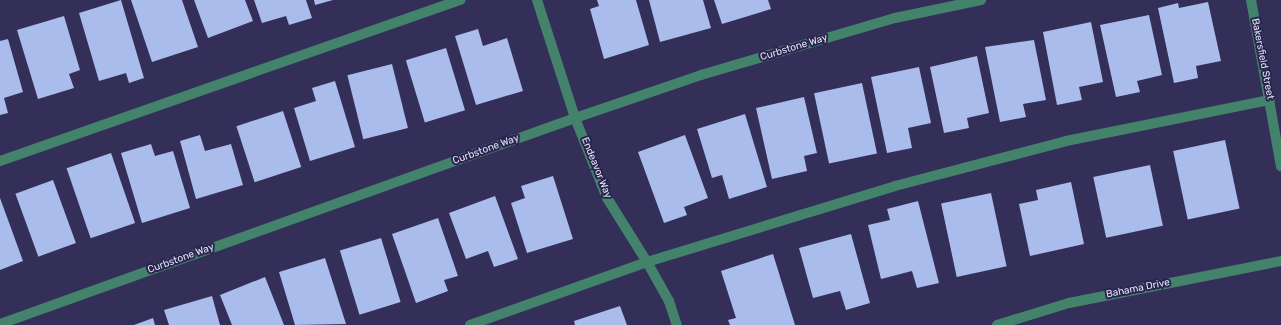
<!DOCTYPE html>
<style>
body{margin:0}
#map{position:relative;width:1281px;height:325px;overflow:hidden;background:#342f58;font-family:Rubik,sans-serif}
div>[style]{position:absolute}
.building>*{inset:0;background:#a9bceb;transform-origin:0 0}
.minor>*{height:10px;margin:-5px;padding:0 5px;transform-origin:5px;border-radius:5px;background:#43836b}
span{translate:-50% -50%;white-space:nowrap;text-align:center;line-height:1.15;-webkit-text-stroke:4px #2a254c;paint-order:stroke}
.street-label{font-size:10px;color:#e3e3fc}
</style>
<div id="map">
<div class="building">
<div style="clip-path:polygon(121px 0,144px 78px,129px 83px,126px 73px,99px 81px,79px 13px)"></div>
<div style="clip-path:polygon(131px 0,182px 0,198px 47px,152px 62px)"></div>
<div style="clip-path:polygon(194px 0,245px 0,253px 21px,208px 38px)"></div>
<div style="clip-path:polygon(254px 0,306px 0,312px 18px,289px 25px,286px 16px,262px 23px)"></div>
<div style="clip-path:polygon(314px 0,333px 0,315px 5px)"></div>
<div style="clip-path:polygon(597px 0,636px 0,649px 45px,604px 59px,590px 9px,599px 6px)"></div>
<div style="clip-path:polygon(649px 0,703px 0,711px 28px,660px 42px)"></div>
<div style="clip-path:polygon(714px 0,768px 0,771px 9px,722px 24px)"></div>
<div style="clip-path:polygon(1208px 2px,1221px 61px,1196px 66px,1198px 78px,1174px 83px,1158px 8px,1178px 3px,1179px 8px)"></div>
<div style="clip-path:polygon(1149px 15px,1162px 75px,1137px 81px,1140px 92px,1116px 97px,1100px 25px)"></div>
<div style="clip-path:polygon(64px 16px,80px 70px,69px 74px,74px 88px,38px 99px,17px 30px)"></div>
<div style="clip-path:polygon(1091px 22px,1103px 82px,1079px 87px,1082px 100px,1057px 105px,1043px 32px)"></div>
<div style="clip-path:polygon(478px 29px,483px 46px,507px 38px,523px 91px,476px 105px,455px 36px)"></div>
<div style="clip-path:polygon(8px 39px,23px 92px,4px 98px,8px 113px,0 115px,0 41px)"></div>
<div style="clip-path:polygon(1034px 40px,1046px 100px,1023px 104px,1026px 117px,1000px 122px,985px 47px)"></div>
<div style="left:446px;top:48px;width:65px;height:42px;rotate:73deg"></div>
<div style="clip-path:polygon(977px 56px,989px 113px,967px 118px,969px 128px,944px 133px,930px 67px)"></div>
<div style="left:392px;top:64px;width:66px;height:46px;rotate:76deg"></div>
<div style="clip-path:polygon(919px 67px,931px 123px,908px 128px,912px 148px,887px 153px,871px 77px)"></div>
<div style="clip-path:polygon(335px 81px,355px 147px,310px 161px,294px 108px,316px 101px,312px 88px)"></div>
<div style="left:862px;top:83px;width:72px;height:49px;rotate:78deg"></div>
<div style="clip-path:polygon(804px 97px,817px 153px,804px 156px,807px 171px,772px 179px,756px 108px)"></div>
<div style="left:283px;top:111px;width:59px;height:49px;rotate:72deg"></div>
<div style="clip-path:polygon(745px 114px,767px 187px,729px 199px,722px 175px,712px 178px,697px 129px)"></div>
<div style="clip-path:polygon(200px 135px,205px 151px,231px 144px,243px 185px,196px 199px,180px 141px)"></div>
<div style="clip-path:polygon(685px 135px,708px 198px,684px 207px,687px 215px,664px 223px,638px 152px)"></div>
<div style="left:1225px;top:140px;width:70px;height:53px;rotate:78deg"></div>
<div style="clip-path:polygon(151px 144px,155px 156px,173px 151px,190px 208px,142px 223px,121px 153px)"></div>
<div style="left:111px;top:153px;width:74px;height:47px;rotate:71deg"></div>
<div style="left:1150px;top:165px;width:62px;height:58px;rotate:78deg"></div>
<div style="clip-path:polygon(553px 176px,573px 239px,527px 253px,511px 203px,525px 198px,521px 186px)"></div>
<div style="left:53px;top:180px;width:67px;height:40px;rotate:70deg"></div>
<div style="clip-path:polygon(1071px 182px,1084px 244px,1030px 256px,1019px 204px,1038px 200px,1036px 190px)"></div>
<div style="left:991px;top:193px;width:75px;height:51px;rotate:78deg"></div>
<div style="clip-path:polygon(495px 196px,518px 259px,494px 267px,488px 251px,466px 259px,449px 213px)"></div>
<div style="clip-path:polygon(0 198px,23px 261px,0 270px)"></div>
<div style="clip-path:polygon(918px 201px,939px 283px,917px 288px,912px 271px,881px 279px,868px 225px,890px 220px,887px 209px)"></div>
<div style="clip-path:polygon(438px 218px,458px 276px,444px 280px,448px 291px,416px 303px,392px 234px)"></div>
<div style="clip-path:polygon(851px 234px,870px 303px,846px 310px,840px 291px,813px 298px,799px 248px)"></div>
<div style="left:381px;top:238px;width:67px;height:43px;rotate:73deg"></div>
<div style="clip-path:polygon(773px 254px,795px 325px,730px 325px,728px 320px,736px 318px,721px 271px)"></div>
<div style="clip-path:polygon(325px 258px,346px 324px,295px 325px,279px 272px)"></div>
<div style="clip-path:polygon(265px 277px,284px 325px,232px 325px,220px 295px)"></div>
<div style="clip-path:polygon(212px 296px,220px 325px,169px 325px,164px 310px)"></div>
<div style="clip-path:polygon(620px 306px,627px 325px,575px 325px,574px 321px)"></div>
<div style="clip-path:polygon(153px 318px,155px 325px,134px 325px)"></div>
</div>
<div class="minor">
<div style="left:537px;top:0;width:124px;rotate:72.1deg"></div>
<div style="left:575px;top:118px;width:86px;rotate:68.2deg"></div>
<div style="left:607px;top:198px;width:75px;rotate:58deg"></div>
<div style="left:647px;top:262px;width:45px;rotate:60.6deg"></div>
<div style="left:669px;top:301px;width:25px;rotate:72deg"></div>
<div style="left:1251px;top:0;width:169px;rotate:79.8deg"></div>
<div style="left:0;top:161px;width:488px;rotate:-19.3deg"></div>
<div style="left:0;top:324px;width:611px;rotate:-19.71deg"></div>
<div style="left:575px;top:118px;width:133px;rotate:-18.8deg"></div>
<div style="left:701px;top:75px;width:202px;rotate:-16.4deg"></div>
<div style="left:895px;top:18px;width:88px;rotate:-11.8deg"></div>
<div style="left:470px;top:325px;width:188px;rotate:-19.6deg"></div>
<div style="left:647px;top:262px;width:259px;rotate:-17deg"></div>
<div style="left:895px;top:186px;width:177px;rotate:-14.7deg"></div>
<div style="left:1066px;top:141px;width:208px;rotate:-11.4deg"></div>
<div style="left:997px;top:325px;width:75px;rotate:-17deg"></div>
<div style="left:1069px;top:303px;width:216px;rotate:-11.2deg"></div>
</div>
<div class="street-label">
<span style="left:794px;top:48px;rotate:-17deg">Curbstone Way</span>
<span style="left:1262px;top:59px;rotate:79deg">Bakersfield Street</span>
<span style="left:486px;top:150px;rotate:-20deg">Curbstone Way</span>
<span style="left:596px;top:168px;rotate:68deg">Endeavor Way</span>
<span style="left:181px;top:259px;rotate:-20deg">Curbstone Way</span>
<span style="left:1138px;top:289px;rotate:-11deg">Bahama Drive</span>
</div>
</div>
